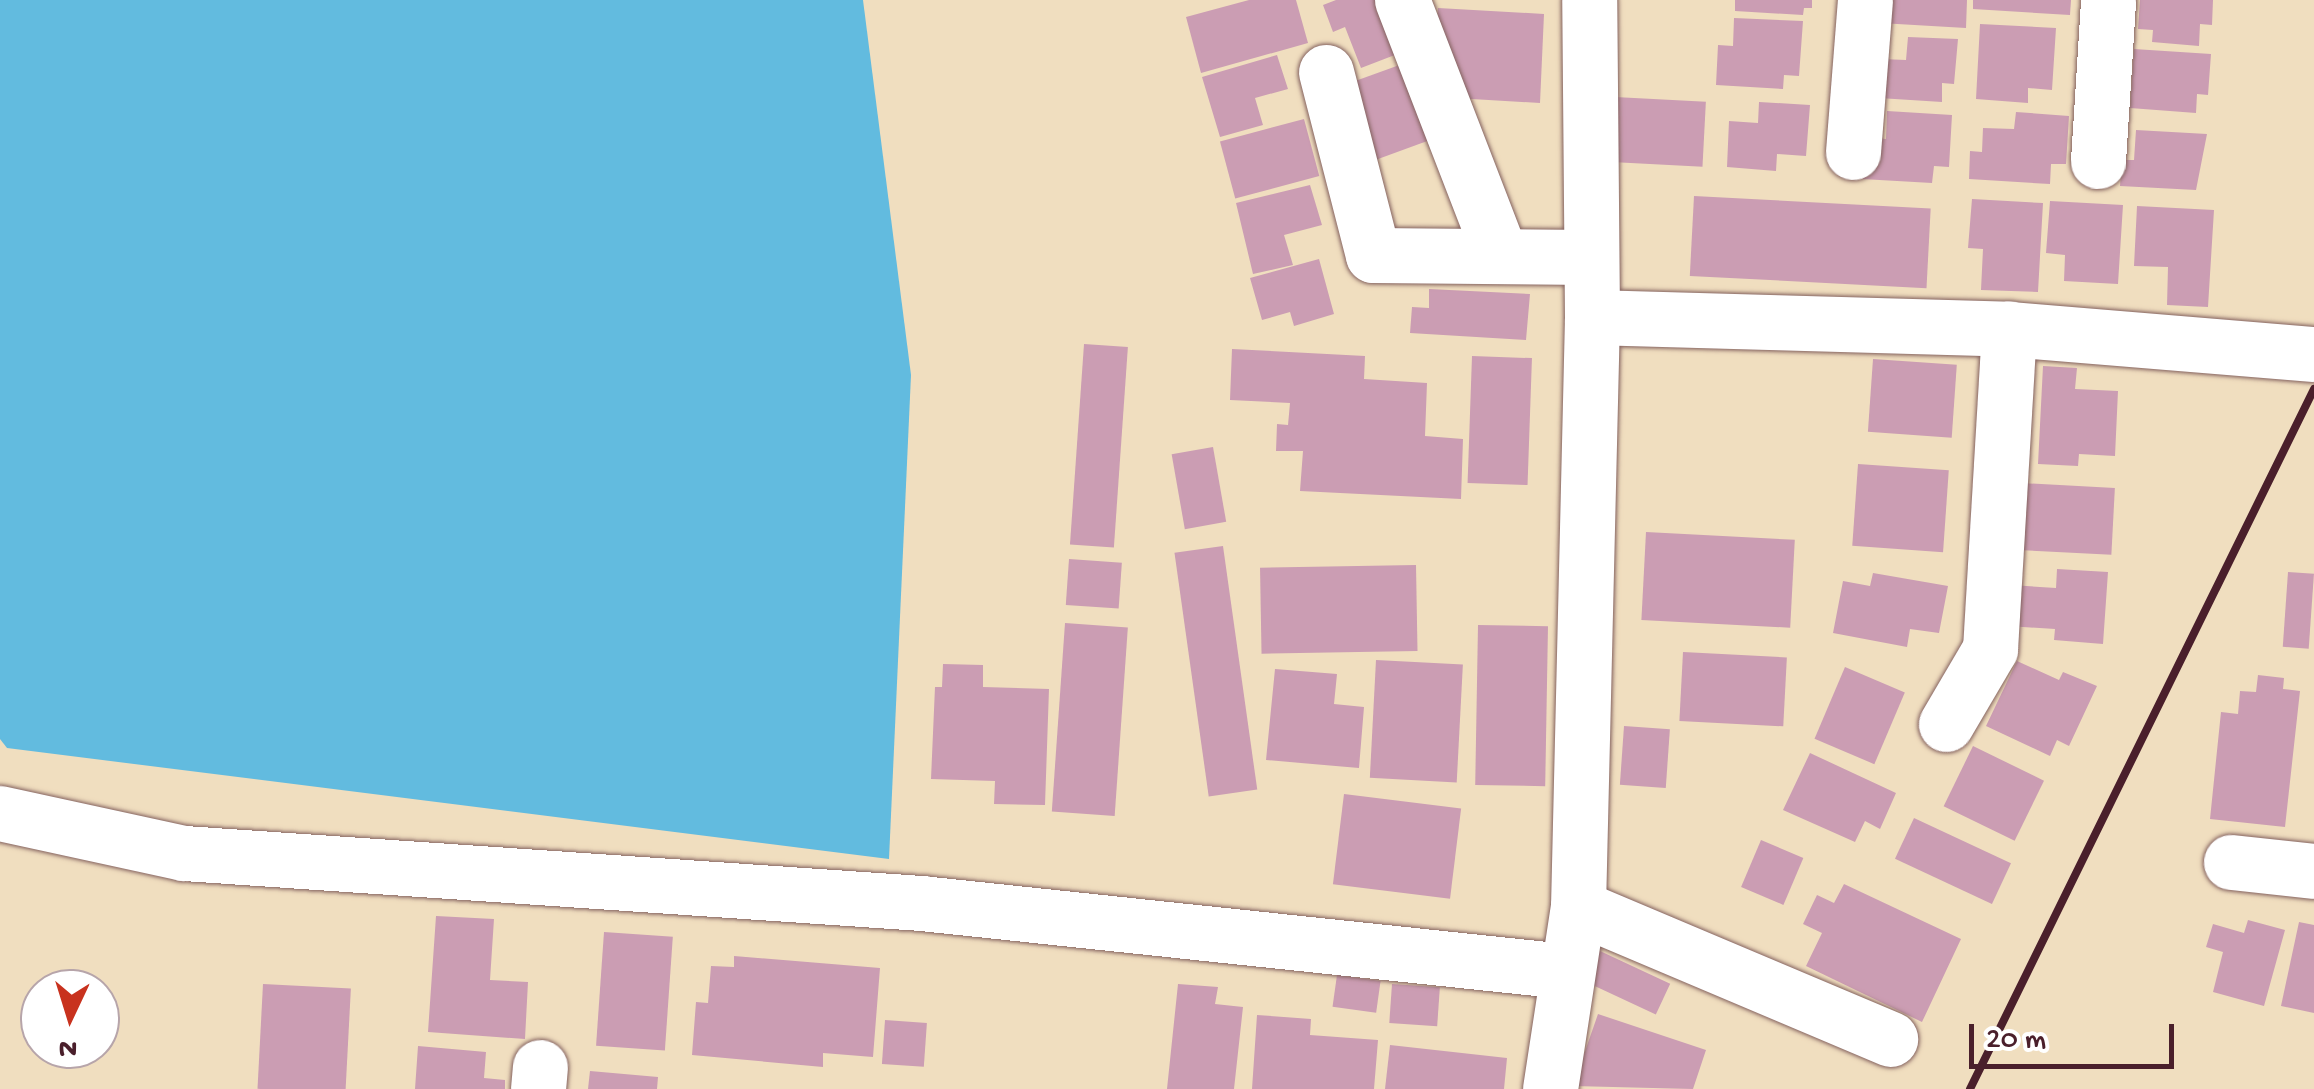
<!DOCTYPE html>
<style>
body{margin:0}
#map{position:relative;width:2314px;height:1089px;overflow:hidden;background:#f0debf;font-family:"Gochi Hand",sans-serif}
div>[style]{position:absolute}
.water>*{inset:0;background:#62bbdf}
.building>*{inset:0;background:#cb9db3;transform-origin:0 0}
.roads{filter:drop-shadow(0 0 2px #84625f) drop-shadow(0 0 2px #84625f)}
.minor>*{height:55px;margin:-27.5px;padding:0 27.5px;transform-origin:27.5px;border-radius:27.5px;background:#fff}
.rail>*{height:8px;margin:-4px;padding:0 4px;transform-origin:4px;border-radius:4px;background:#4a1f2b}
span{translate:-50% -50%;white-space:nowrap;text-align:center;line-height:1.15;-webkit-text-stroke:10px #fff;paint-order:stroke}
.north{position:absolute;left:20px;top:969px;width:100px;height:100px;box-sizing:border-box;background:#fff;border:2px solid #b7a5aa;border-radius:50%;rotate:184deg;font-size:28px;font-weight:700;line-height:40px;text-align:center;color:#4a1f2b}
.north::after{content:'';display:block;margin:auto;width:35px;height:45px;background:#c8321e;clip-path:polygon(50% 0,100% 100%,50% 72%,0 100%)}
.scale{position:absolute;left:1969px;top:1024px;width:205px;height:45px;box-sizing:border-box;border:5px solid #4a1f2b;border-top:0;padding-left:12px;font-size:30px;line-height:35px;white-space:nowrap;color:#4a1f2b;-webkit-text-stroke:8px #fff;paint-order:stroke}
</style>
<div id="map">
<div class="water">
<div style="clip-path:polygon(0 0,863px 0,911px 375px,889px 859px,7px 748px,0 739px)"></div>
</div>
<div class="building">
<div style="clip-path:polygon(1249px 0,1296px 0,1308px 43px,1201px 73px,1186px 17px)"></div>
<div style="clip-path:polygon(1336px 0,1379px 0,1400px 53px,1361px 68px,1345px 27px,1333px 32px,1323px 5px)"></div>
<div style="clip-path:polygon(1735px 0,1812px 0,1812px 8px,1804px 8px,1803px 15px,1735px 11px)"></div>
<div style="clip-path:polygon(1881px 0,1967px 0,1966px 28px,1880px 23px)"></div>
<div style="clip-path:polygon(1973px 0,2071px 0,2070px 15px,1973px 9px)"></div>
<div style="clip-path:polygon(2140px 0,2213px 0,2212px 25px,2200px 24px,2199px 46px,2152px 42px,2153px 30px,2138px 29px)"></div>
<div style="clip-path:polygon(1438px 8px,1544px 14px,1540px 103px,1455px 98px,1434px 66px)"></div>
<div style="clip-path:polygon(1734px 18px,1803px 21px,1799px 76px,1784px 75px,1783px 89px,1716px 85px,1718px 45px,1733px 46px)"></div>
<div style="clip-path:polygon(1980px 24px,2056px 28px,2052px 90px,2028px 88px,2028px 103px,1976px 99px)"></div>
<div style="clip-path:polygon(1908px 37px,1958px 39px,1954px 84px,1942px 83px,1942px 102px,1879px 98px,1882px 59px,1906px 60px)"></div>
<div style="clip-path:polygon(2134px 49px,2211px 54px,2208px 95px,2197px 94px,2196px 113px,2130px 108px)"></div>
<div style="clip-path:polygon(1277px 55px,1288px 89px,1255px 98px,1263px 125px,1220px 137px,1202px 77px)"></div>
<div style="left:1405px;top:63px;width:81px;height:61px;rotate:70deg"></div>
<div style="left:1615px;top:97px;width:91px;height:65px;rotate:3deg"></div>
<div style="clip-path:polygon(1759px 102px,1810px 105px,1806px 156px,1777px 154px,1776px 171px,1727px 167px,1729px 121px,1758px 123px)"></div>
<div style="clip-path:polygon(1887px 111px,1952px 115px,1949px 167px,1934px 166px,1932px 183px,1862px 179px,1864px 137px,1886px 139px)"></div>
<div style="clip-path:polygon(2016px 112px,2069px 116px,2066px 164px,2051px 164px,2050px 184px,1969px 179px,1970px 151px,1982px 152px,1983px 128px,2014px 129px)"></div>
<div style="left:1304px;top:119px;width:59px;height:87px;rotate:75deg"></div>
<div style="clip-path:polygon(2136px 130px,2207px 134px,2196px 190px,2120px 186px,2122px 160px,2134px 160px)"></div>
<div style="clip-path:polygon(1310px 185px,1322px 225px,1284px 235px,1293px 265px,1253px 274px,1236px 203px)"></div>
<div style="left:1694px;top:196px;width:237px;height:80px;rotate:3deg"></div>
<div style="clip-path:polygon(1972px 199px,2043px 203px,2038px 292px,1981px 290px,1983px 249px,1968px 248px)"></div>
<div style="clip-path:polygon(2050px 201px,2123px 205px,2118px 284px,2064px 281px,2065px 255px,2046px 253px)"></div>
<div style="clip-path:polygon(2137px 206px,2214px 210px,2208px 307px,2167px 305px,2168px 267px,2134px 266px)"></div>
<div style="clip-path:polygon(1319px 259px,1334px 314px,1294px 326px,1290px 312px,1262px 320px,1250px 278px)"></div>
<div style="clip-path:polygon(1429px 289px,1530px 294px,1526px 340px,1410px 333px,1412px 307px,1429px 308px)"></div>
<div style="left:1084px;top:344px;width:44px;height:201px;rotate:4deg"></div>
<div style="clip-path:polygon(1232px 349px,1365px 356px,1364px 379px,1427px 383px,1425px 436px,1463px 439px,1461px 499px,1300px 491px,1303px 451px,1276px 451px,1277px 424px,1288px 425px,1290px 403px,1230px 400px)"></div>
<div style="left:1472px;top:356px;width:60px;height:127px;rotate:2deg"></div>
<div style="left:1873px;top:359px;width:84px;height:73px;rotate:4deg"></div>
<div style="clip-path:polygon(2043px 366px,2077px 368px,2075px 389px,2118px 391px,2115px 456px,2079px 454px,2078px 466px,2038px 464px)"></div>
<div style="left:1213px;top:447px;width:76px;height:42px;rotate:80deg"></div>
<div style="left:1858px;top:464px;width:91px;height:82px;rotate:4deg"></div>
<div style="left:2021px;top:483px;width:94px;height:67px;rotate:3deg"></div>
<div style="left:1646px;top:532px;width:149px;height:88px;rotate:3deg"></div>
<div style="left:1223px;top:546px;width:246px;height:49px;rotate:82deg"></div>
<div style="left:1069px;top:559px;width:53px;height:46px;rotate:4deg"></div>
<div style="left:1416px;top:565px;width:86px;height:156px;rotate:89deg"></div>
<div style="clip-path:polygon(2057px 569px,2108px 572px,2103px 644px,2054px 640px,2055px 629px,2008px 626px,2011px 585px,2056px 588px)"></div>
<div style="left:2288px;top:572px;width:26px;height:75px;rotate:4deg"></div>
<div style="clip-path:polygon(1873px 573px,1948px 586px,1939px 633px,1910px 629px,1907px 647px,1833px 633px,1843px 581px,1870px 586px)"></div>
<div style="left:1065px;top:623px;width:63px;height:189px;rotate:4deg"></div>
<div style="left:1478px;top:625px;width:70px;height:160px;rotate:1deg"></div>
<div style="left:1683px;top:652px;width:104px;height:69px;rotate:3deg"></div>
<div style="left:1376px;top:660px;width:87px;height:118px;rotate:3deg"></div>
<div style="clip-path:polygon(2017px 661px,2059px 680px,2063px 672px,2097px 686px,2069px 746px,2057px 740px,2050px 756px,1986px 726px)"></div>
<div style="clip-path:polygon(943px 664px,983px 665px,983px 687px,1049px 689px,1045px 805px,994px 804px,995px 781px,931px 779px,935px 687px,942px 687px)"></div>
<div style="left:1845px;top:667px;width:65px;height:78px;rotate:23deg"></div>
<div style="clip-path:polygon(1275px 669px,1337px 674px,1334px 704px,1364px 707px,1359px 768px,1266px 760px)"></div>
<div style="clip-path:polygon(2258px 675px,2284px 678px,2283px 689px,2300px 691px,2285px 827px,2210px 819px,2221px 712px,2238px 714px,2240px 691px,2256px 692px)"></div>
<div style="left:1624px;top:726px;width:46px;height:59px;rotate:4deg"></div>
<div style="left:1973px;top:746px;width:79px;height:67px;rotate:26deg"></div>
<div style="clip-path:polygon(1810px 753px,1896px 793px,1880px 829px,1865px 821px,1855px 842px,1783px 810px)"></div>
<div style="left:1344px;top:794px;width:118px;height:91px;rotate:7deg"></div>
<div style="left:1914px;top:818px;width:107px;height:45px;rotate:25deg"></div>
<div style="left:1761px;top:840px;width:46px;height:51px;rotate:23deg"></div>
<div style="clip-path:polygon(1844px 884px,1961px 939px,1922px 1022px,1806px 966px,1822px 933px,1803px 924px,1817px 895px,1834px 903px)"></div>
<div style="clip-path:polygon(436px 916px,494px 919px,490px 980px,528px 982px,525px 1039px,428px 1032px)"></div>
<div style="clip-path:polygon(2248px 920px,2285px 930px,2264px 1006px,2213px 992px,2223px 952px,2206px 947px,2213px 924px,2244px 933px)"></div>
<div style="clip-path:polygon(2299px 922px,2314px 925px,2314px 1013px,2281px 1006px)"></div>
<div style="left:604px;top:932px;width:69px;height:114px;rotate:4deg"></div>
<div style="left:1585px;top:944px;width:94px;height:34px;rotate:25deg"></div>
<div style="clip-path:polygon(734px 956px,880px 968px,873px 1057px,823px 1053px,823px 1067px,692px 1055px,696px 1002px,708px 1003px,711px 966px,734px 967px)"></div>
<div style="left:1337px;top:975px;width:44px;height:32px;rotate:8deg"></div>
<div style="left:263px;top:984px;width:88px;height:105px;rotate:3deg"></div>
<div style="clip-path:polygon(1178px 984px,1218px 987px,1215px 1004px,1243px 1007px,1234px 1089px,1167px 1089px)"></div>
<div style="left:1392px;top:984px;width:48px;height:39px;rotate:4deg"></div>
<div style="clip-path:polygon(1598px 1014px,1706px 1050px,1693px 1089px,1573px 1086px)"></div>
<div style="clip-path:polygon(1257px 1015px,1311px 1019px,1310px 1035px,1378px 1040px,1374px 1089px,1252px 1089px)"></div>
<div style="left:885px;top:1020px;width:42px;height:44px;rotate:4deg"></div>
<div style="clip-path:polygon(1390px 1045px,1507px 1058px,1504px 1089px,1385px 1089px)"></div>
<div style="clip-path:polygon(418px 1046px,486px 1052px,484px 1078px,505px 1080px,505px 1089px,415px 1089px)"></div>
<div style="clip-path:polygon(590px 1071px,658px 1077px,657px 1089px,588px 1089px)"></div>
</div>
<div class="roads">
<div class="minor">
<div style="left:1402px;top:0;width:274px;rotate:68.9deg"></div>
<div style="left:1326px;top:72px;width:189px;rotate:75.6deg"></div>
<div style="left:1373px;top:255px;width:218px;rotate:0.5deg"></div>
<div style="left:1853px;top:152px;width:152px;rotate:-85.5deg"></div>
<div style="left:2098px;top:161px;width:161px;rotate:-86.4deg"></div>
<div style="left:1592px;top:317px;width:417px;rotate:1.6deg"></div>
<div style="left:2009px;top:329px;width:306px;rotate:4.7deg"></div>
<div style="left:1946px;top:724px;width:87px;rotate:-59.6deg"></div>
<div style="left:1990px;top:649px;width:321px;rotate:-86.6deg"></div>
<div style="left:0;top:813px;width:188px;rotate:12.3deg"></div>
<div style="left:184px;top:853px;width:739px;rotate:3.88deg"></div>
<div style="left:921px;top:903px;width:648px;rotate:6.03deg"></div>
<div style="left:2231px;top:862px;width:83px;rotate:6.2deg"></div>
<div style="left:1578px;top:907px;width:339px;rotate:22.9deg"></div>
<div style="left:538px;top:1089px;width:22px;rotate:-85deg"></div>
<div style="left:1550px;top:1089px;width:184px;rotate:-81.3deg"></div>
<div style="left:1578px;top:907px;width:590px;rotate:-88.64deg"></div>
<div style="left:1592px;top:317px;width:317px;rotate:-90.5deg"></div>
</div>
</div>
<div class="rail">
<div style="left:1970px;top:1089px;width:780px;rotate:-63.83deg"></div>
</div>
<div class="north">N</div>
<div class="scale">20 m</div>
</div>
